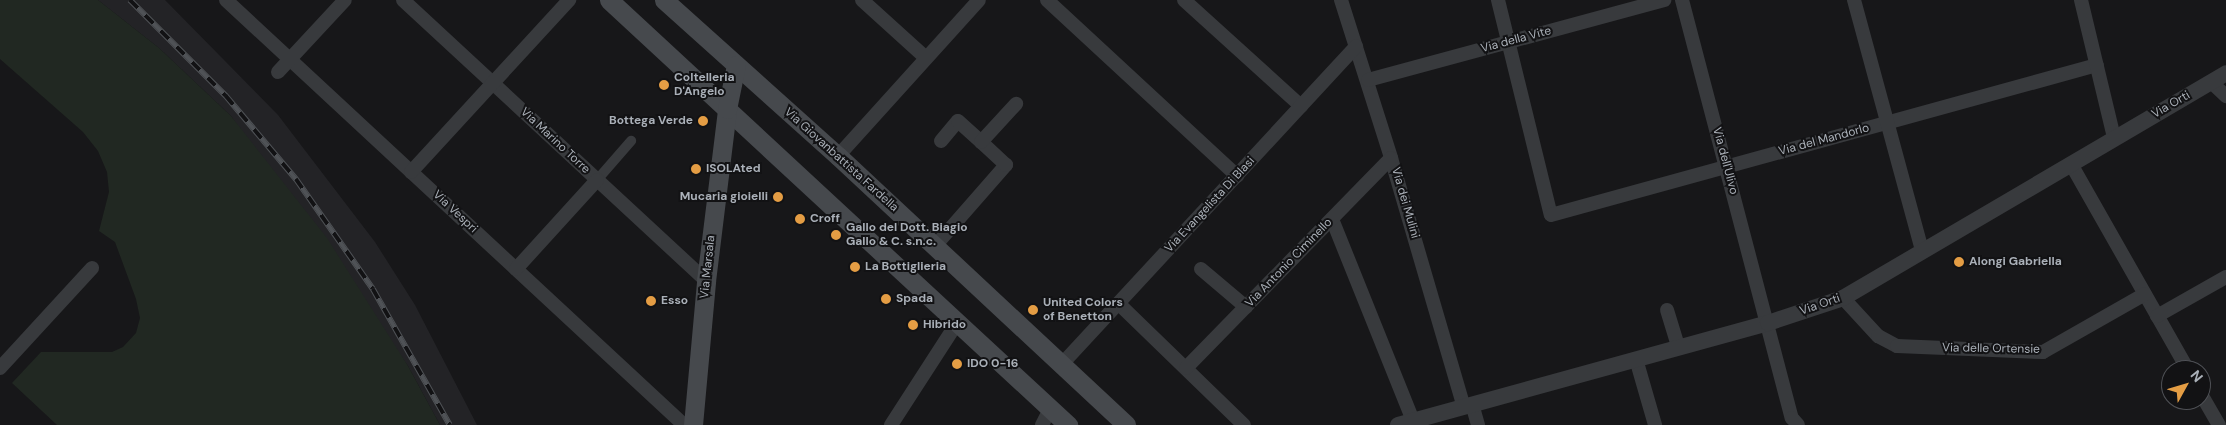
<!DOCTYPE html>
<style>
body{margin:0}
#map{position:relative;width:2226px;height:425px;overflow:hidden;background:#171719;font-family:"DM Sans",sans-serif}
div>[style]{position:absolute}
.built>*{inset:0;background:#232326}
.green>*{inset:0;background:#212822}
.pedestrian>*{height:10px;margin:-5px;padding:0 5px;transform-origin:5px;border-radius:5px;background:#383a3d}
.minor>*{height:14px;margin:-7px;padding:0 7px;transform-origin:7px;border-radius:7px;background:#383a3d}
.tertiary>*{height:16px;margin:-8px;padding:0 8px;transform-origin:8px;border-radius:8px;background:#383a3d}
.secondary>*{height:19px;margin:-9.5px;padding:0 9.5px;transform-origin:9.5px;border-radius:9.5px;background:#46494d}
.rail>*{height:5.5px;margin-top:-2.75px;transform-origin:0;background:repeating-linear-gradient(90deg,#121214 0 11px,#4f5256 0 22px);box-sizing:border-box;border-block:1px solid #4f5256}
.dots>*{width:14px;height:14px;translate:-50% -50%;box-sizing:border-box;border:2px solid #121214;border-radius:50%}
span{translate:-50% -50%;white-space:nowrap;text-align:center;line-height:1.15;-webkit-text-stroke:4px #121214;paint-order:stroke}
.street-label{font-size:12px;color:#aab0b8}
.poi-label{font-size:12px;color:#aab0b8;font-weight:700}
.left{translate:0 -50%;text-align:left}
.right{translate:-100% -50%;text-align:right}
.north{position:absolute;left:2161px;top:360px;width:50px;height:50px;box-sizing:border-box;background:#121214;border:1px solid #4f5156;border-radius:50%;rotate:51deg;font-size:14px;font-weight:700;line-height:20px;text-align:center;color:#aab0b8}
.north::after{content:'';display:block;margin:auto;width:18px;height:22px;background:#e49d44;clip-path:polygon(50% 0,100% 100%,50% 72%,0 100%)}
</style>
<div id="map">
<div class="built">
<div style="clip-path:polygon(98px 0,165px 0,278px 115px,375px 242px,415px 305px,477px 425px,440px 425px,408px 366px,231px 116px,159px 48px)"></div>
</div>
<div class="green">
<div style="clip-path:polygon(0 0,98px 0,159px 48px,231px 116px,327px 238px,408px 366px,440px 425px,57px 425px,12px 383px,41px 352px,112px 352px,123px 347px,136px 333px,140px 318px,136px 299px,115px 242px,99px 231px,109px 192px,107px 172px,98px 151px,83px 132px,0 59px)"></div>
</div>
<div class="pedestrian">
<div style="left:597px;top:180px;width:52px;rotate:-48.9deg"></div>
</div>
<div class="minor">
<div style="left:226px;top:0;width:625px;rotate:42.86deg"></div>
<div style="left:403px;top:0;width:413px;rotate:42.8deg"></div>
<div style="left:862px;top:0;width:86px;rotate:42.2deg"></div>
<div style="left:1047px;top:0;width:259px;rotate:42.8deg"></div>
<div style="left:1184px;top:0;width:158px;rotate:42.2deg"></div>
<div style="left:1341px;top:0;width:166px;rotate:72.4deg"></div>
<div style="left:1391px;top:158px;width:259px;rotate:73.7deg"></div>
<div style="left:1498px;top:0;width:221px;rotate:76.2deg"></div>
<div style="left:1551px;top:215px;width:566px;rotate:-15.36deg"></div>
<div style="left:1682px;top:0;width:432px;rotate:75.3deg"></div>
<div style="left:1792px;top:418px;width:9px;rotate:49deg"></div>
<div style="left:1854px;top:0;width:259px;rotate:74.8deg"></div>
<div style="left:2081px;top:0;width:141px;rotate:76.5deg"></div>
<div style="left:278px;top:72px;width:98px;rotate:-47.1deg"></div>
<div style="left:1368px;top:80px;width:307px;rotate:-15.1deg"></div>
<div style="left:2211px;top:82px;width:21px;rotate:43deg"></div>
<div style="left:941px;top:141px;width:26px;rotate:-50deg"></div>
<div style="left:958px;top:121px;width:31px;rotate:42deg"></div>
<div style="left:838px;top:156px;width:210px;rotate:-47.9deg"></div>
<div style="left:2071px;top:164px;width:237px;rotate:60.4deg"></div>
<div style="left:411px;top:172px;width:234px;rotate:-47.4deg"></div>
<div style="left:1332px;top:219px;width:218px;rotate:68.1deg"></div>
<div style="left:935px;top:246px;width:108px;rotate:-48.8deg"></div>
<div style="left:1006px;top:165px;width:34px;rotate:-137deg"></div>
<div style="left:981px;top:142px;width:52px;rotate:-47.4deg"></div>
<div style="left:516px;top:269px;width:120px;rotate:-47.7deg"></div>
<div style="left:1201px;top:269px;width:59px;rotate:40.2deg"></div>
<div style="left:1843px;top:298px;width:52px;rotate:47.4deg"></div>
<div style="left:1878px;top:336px;width:21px;rotate:28deg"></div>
<div style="left:1897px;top:346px;width:146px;rotate:2.4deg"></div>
<div style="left:2043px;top:352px;width:117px;rotate:-29.6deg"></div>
<div style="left:1119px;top:304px;width:174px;rotate:44.1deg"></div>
<div style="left:1667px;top:310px;width:39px;rotate:73deg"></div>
<div style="left:2157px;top:316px;width:79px;rotate:-29.5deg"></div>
<div style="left:1636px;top:359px;width:69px;rotate:73.9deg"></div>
<div style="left:1062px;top:364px;width:433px;rotate:-47.2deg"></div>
<div style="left:0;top:368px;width:136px;rotate:-47.4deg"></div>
<div style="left:1186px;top:368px;width:293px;rotate:-45.7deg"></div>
<div style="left:2201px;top:394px;width:36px;rotate:60deg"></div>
<div style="left:1472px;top:404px;width:22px;rotate:74deg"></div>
<div style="left:891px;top:425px;width:121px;rotate:-57.1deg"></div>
<div style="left:1042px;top:425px;width:18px;rotate:-63deg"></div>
</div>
<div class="tertiary">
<div style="left:1398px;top:425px;width:384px;rotate:-15.4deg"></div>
<div style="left:1768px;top:323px;width:79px;rotate:-18.4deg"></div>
<div style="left:1843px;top:298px;width:444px;rotate:-30.4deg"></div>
</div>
<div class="secondary">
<div style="left:609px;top:0;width:626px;rotate:42.8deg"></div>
<div style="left:664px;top:0;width:234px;rotate:41.9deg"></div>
<div style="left:838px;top:156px;width:394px;rotate:43deg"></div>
<div style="left:693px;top:425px;width:145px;rotate:-84.8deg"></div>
<div style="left:706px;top:281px;width:173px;rotate:-83deg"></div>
<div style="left:727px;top:109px;width:45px;rotate:-78.4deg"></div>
</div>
<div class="rail">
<div style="left:130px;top:0;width:136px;rotate:45deg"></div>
<div style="left:226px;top:96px;width:109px;rotate:49.9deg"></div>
<div style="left:296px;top:179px;width:134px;rotate:55deg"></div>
<div style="left:373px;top:289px;width:156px;rotate:60.5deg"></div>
</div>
<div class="dots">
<div style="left:664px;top:85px;background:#e49d44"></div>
<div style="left:703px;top:121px;background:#e49d44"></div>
<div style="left:696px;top:169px;background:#e49d44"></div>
<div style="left:778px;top:197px;background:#e49d44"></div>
<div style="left:800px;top:219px;background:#e49d44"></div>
<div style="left:836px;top:235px;background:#e49d44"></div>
<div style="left:1959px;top:262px;background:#e49d44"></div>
<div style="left:855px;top:267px;background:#e49d44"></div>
<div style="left:886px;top:299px;background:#e49d44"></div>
<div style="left:651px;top:301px;background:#e49d44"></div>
<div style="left:1033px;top:310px;background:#e49d44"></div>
<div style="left:913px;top:325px;background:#e49d44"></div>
<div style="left:957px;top:364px;background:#e49d44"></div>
</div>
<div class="street-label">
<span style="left:1516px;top:40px;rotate:-15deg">Via della Vite</span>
<span style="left:2171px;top:105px;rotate:-30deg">Via Orti</span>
<span style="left:1824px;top:140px;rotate:-15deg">Via del Mandorlo</span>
<span style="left:555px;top:141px;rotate:43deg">Via Marino Torre</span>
<span style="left:841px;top:160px;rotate:42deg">Via Giovanbattista Fardella</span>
<span style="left:1725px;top:161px;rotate:75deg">Via dell'Ulivo</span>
<span style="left:1405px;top:203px;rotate:74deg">Via dei Mulini</span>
<span style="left:1210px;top:205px;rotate:-47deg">Via Evangelista Di Blasi</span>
<span style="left:455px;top:212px;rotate:43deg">Via Vespri</span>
<span style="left:1289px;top:263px;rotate:-46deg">Via Antonio Ciminello</span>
<span style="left:708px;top:267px;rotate:-84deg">Via Marsala</span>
<span style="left:1820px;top:305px;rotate:-19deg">Via Orti</span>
<span style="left:1991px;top:349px;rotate:1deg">Via delle Ortensie</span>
</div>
<div class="poi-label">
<span class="left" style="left:674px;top:85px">Coltelleria<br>D'Angelo</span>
<span class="right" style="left:693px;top:121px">Bottega Verde</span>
<span class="left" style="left:706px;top:169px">ISOLAted</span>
<span class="right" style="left:768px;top:197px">Mucaria gioielli</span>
<span class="left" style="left:810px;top:219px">Croff</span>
<span class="left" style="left:846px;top:235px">Gallo del Dott. Biagio<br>Gallo &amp; C. s.n.c.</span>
<span class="left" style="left:1969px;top:262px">Alongi Gabriella</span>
<span class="left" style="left:865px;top:267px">La Bottiglieria</span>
<span class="left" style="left:896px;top:299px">Spada</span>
<span class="left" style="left:661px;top:301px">Esso</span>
<span class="left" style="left:1043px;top:310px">United Colors<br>of Benetton</span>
<span class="left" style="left:923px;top:325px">Hibrido</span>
<span class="left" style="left:967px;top:364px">IDO 0-16</span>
</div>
<div class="north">N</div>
</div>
